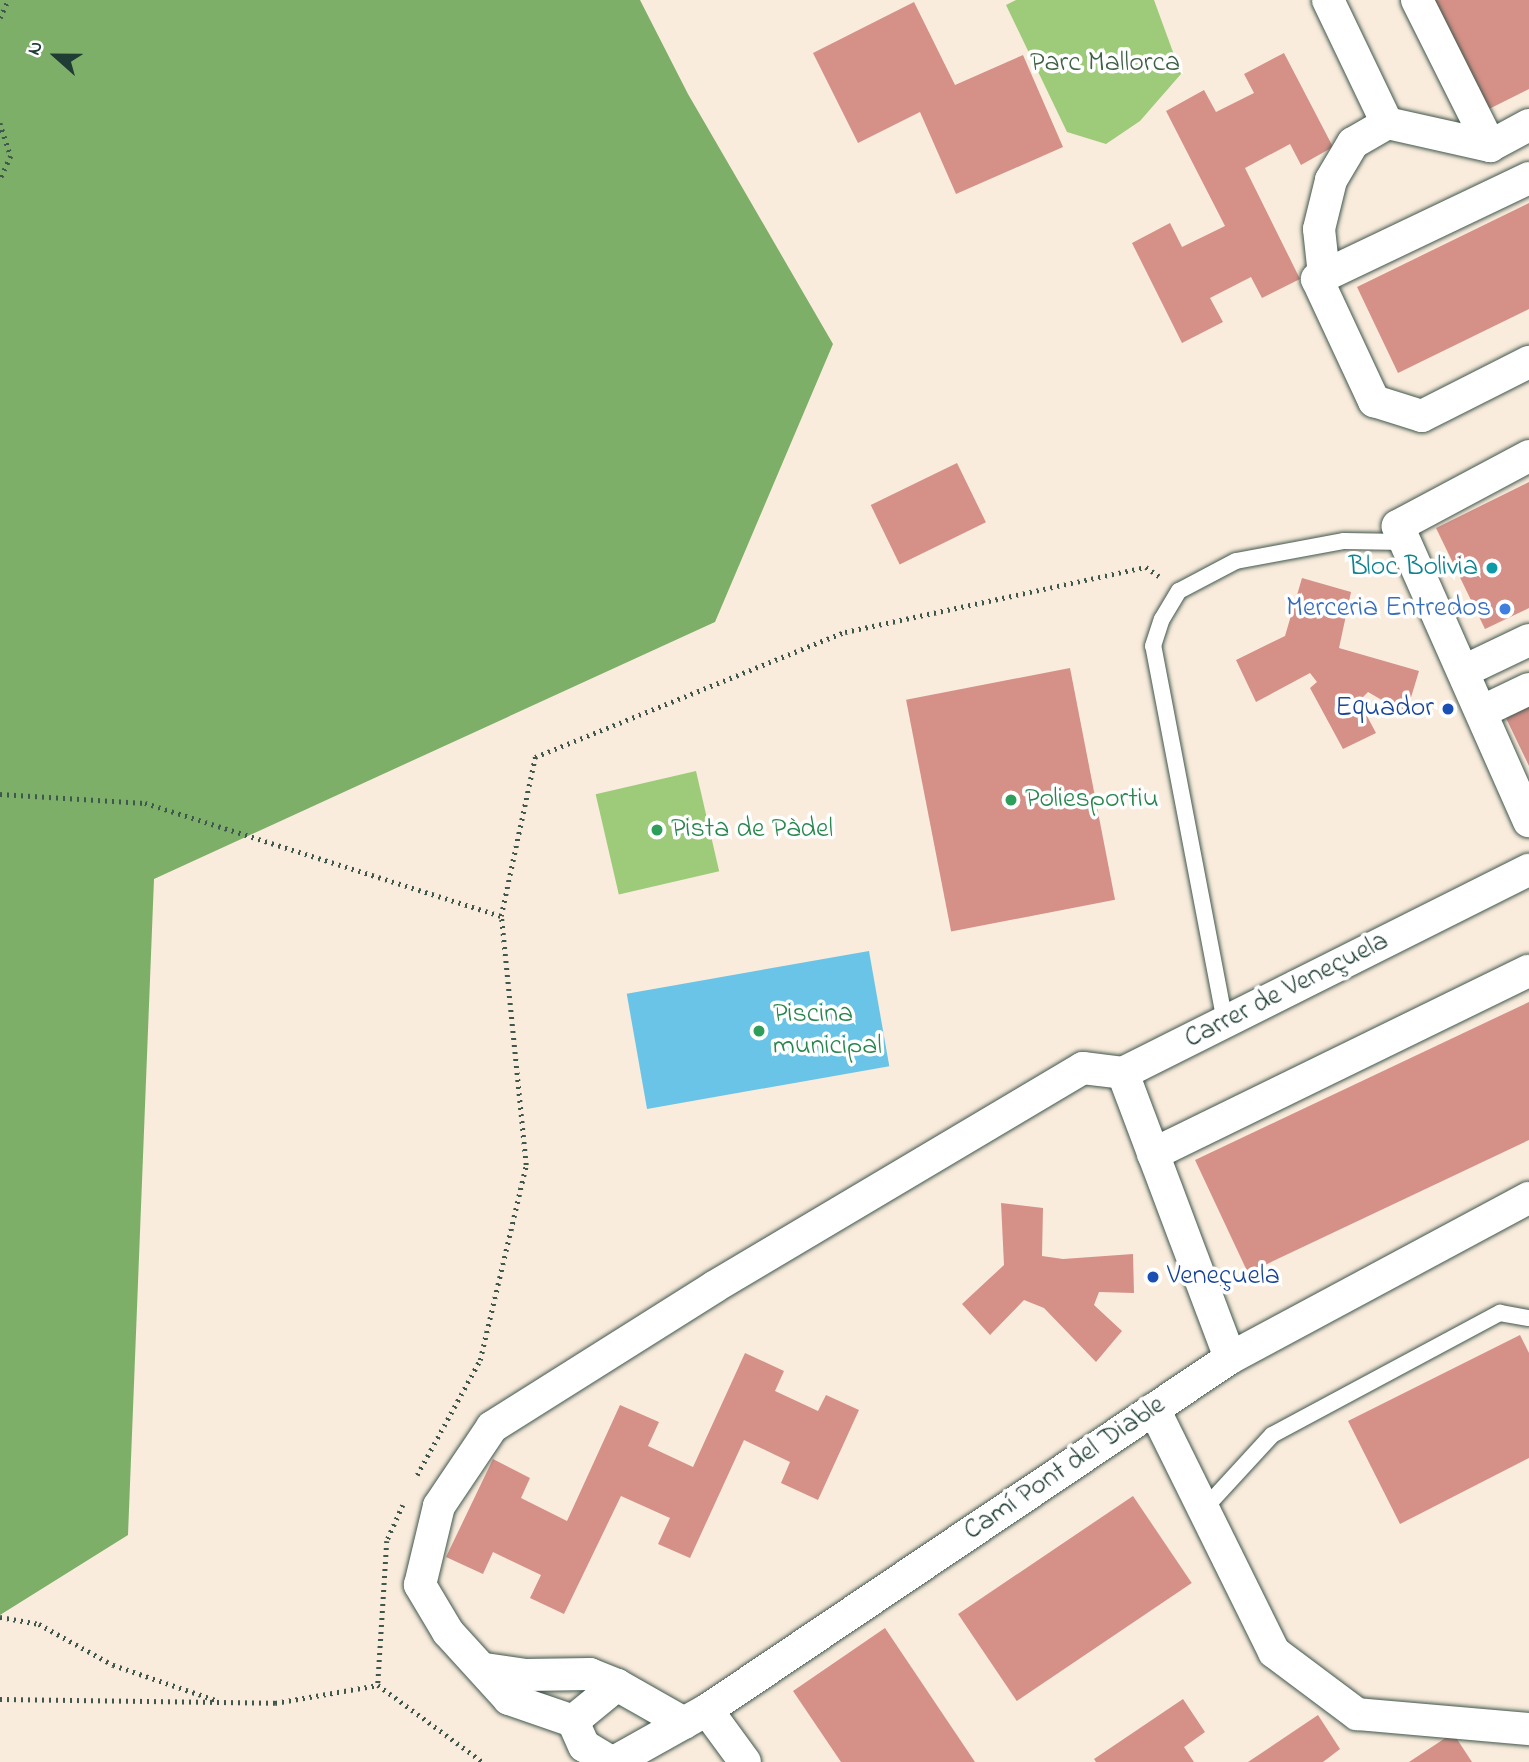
<!DOCTYPE html>
<meta charset="utf-8">
<style>
body{margin:0}
#map{position:relative;width:1529px;height:1762px;overflow:hidden;background:#f9ecdc;font-family:"Indie Flower",sans-serif}
div>[style]{position:absolute}
.green>*{inset:0;background:#9dcb79;transform-origin:0 0}
.forest>*{inset:0;background:#7eaf69}
.water>*{inset:0;background:#69c4e7;transform-origin:0 0}
.building>*{inset:0;background:#d59188;transform-origin:0 0}
.path>*{height:4.5px;margin-top:-2.25px;transform-origin:0;background:repeating-linear-gradient(90deg,#40574d 0 2px,transparent 0 7px)}
.roads{filter:drop-shadow(0 0 2px #40574d) drop-shadow(0 0 2px #40574d)}
.lane>*{height:16px;margin:-8px;padding:0 8px;transform-origin:8px;border-radius:8px;background:#fff}
.street>*{height:32px;margin:-16px;padding:0 16px;transform-origin:16px;border-radius:16px;background:#fff}
.dots>*{width:19px;height:19px;translate:-50% -50%;box-sizing:border-box;border:4px solid #fff;border-radius:50%}
span{translate:-50% -50%;white-space:nowrap;text-align:center;line-height:1.15;-webkit-text-stroke:7px #fff;paint-order:stroke}
.park-label{font-size:28px;color:#3e6045}
.culture-label{font-size:28px;color:#0d838f}
.right{translate:-100% -50%;text-align:right}
.shop-label{font-size:28px;color:#366cbe}
.transit-label{font-size:28px;color:#164399}
.left{translate:0 -50%;text-align:left}
.leisure-label{font-size:28px;color:#27864d}
.street-label{font-size:28px;color:#1f3d34}
.north{position:absolute;left:21px;top:21px;width:70px;height:70px;-webkit-text-stroke:5px #fff;paint-order:stroke;rotate:291deg;font-size:19px;font-weight:700;line-height:28px;text-align:center;color:#1f3d34}
.north::after{content:'';display:block;margin:auto;width:24px;height:32px;background:#1f3d34;clip-path:polygon(50% 0,100% 100%,50% 72%,0 100%)}
</style>
<div id="map">
<div class="green">
<div style="clip-path:polygon(1016px 0,1154px 0,1181px 74px,1140px 121px,1106px 144px,1067px 132px,1006px 5px)"></div>
<div style="left:696px;top:771px;width:103px;height:103px;rotate:77deg"></div>
</div>
<div class="forest">
<div style="clip-path:polygon(0 0,640px 0,688px 94px,833px 344px,715px 622px,154px 879px,128px 1535px,0 1615px)"></div>
</div>
<div class="water">
<div style="left:869px;top:951px;width:117px;height:246px;rotate:80deg"></div>
</div>
<div class="building">
<div style="clip-path:polygon(1429px 0,1529px 0,1529px 89px,1485px 111px)"></div>
<div style="clip-path:polygon(914px 2px,955px 85px,1023px 55px,1063px 147px,956px 194px,920px 112px,858px 143px,813px 53px)"></div>
<div style="clip-path:polygon(1284px 53px,1333px 147px,1301px 165px,1290px 144px,1245px 168px,1300px 279px,1262px 298px,1251px 277px,1210px 298px,1223px 322px,1182px 343px,1132px 243px,1170px 223px,1182px 247px,1225px 226px,1166px 111px,1204px 90px,1216px 112px,1254px 93px,1244px 74px)"></div>
<div style="clip-path:polygon(1529px 203px,1529px 309px,1398px 373px,1357px 287px)"></div>
<div style="left:957px;top:463px;width:66px;height:96px;rotate:64deg"></div>
<div style="clip-path:polygon(1529px 482px,1529px 608px,1485px 629px,1436px 528px)"></div>
<div style="clip-path:polygon(1302px 578px,1351px 592px,1339px 648px,1419px 671px,1406px 714px,1368px 692px,1359px 701px,1376px 733px,1343px 749px,1310px 688px,1317px 682px,1310px 673px,1256px 702px,1236px 660px,1285px 636px)"></div>
<div style="left:1070px;top:668px;width:236px;height:167px;rotate:79deg"></div>
<div style="clip-path:polygon(1529px 704px,1529px 766px,1505px 716px)"></div>
<div style="clip-path:polygon(1529px 1002px,1529px 1140px,1248px 1273px,1195px 1160px)"></div>
<div style="clip-path:polygon(1001px 1203px,1043px 1208px,1042px 1256px,1063px 1259px,1133px 1254px,1134px 1293px,1099px 1292px,1094px 1305px,1122px 1331px,1096px 1362px,1044px 1308px,1024px 1300px,990px 1335px,962px 1304px,1004px 1265px)"></div>
<div style="clip-path:polygon(1520px 1335px,1529px 1353px,1529px 1458px,1400px 1524px,1348px 1421px)"></div>
<div style="clip-path:polygon(745px 1353px,784px 1371px,775px 1391px,818px 1411px,826px 1395px,859px 1410px,818px 1500px,781px 1483px,790px 1462px,744px 1440px,690px 1558px,658px 1544px,670px 1518px,621px 1496px,564px 1614px,530px 1598px,541px 1575px,493px 1552px,483px 1574px,446px 1557px,493px 1459px,530px 1478px,521px 1498px,567px 1521px,620px 1405px,659px 1422px,648px 1446px,693px 1467px)"></div>
<div style="left:1133px;top:1496px;width:105px;height:211px;rotate:56deg"></div>
<div style="clip-path:polygon(885px 1628px,975px 1762px,841px 1762px,793px 1691px)"></div>
<div style="clip-path:polygon(1183px 1699px,1205px 1732px,1184px 1747px,1194px 1762px,1096px 1762px,1094px 1759px)"></div>
<div style="clip-path:polygon(1318px 1715px,1340px 1749px,1323px 1762px,1248px 1762px)"></div>
<div style="clip-path:polygon(1453px 1733px,1472px 1762px,1409px 1762px)"></div>
</div>
<div class="path">
<div style="left:0;top:18px;width:20px;rotate:-66deg"></div>
<div style="left:0;top:123px;width:35px;rotate:72deg"></div>
<div style="left:11px;top:156px;width:26px;rotate:115deg"></div>
<div style="left:0;top:794px;width:145px;rotate:3.6deg"></div>
<div style="left:145px;top:803px;width:374px;rotate:17.6deg"></div>
<div style="left:417px;top:1475px;width:131px;rotate:-61.3deg"></div>
<div style="left:480px;top:1360px;width:200px;rotate:-76.7deg"></div>
<div style="left:526px;top:1165px;width:250px;rotate:-95.7deg"></div>
<div style="left:501px;top:916px;width:163px;rotate:-77.9deg"></div>
<div style="left:535px;top:757px;width:334px;rotate:-22deg"></div>
<div style="left:845px;top:632px;width:308px;rotate:-12.2deg"></div>
<div style="left:1146px;top:567px;width:16px;rotate:35deg"></div>
<div style="left:403px;top:1505px;width:39px;rotate:114deg"></div>
<div style="left:387px;top:1541px;width:144px;rotate:93.6deg"></div>
<div style="left:378px;top:1685px;width:130px;rotate:36.3deg"></div>
<div style="left:0;top:1617px;width:40px;rotate:10deg"></div>
<div style="left:39px;top:1624px;width:85px;rotate:29deg"></div>
<div style="left:113px;top:1665px;width:111px;rotate:18.9deg"></div>
<div style="left:0;top:1699px;width:275px;rotate:0.8deg"></div>
<div style="left:275px;top:1703px;width:105px;rotate:-9.9deg"></div>
</div>
<div class="roads">
<div class="lane">
<div style="left:1225px;top:1022px;width:383px;rotate:-100.8deg"></div>
<div style="left:1153px;top:646px;width:28px;rotate:-72deg"></div>
<div style="left:1162px;top:619px;width:33px;rotate:-59deg"></div>
<div style="left:1179px;top:591px;width:64px;rotate:-27.8deg"></div>
<div style="left:1236px;top:561px;width:110px;rotate:-10.5deg"></div>
<div style="left:1344px;top:541px;width:61px;rotate:0.9deg"></div>
<div style="left:1204px;top:1509px;width:100px;rotate:-47.4deg"></div>
<div style="left:1272px;top:1435px;width:259px;rotate:-28.2deg"></div>
<div style="left:1500px;top:1313px;width:29px;rotate:10deg"></div>
</div>
<div class="street">
<div style="left:1328px;top:0;width:136px;rotate:64.4deg"></div>
<div style="left:1387px;top:123px;width:106px;rotate:12.6deg"></div>
<div style="left:1490px;top:146px;width:44px;rotate:-28.3deg"></div>
<div style="left:1417px;top:0;width:163px;rotate:63.4deg"></div>
<div style="left:1529px;top:178px;width:235px;rotate:154.5deg"></div>
<div style="left:1317px;top:279px;width:135px;rotate:65deg"></div>
<div style="left:1374px;top:401px;width:50px;rotate:17.4deg"></div>
<div style="left:1422px;top:416px;width:120px;rotate:-26.8deg"></div>
<div style="left:1324px;top:275px;width:46px;rotate:-96.2deg"></div>
<div style="left:1319px;top:229px;width:50px;rotate:-76.2deg"></div>
<div style="left:1331px;top:180px;width:43px;rotate:-59.3deg"></div>
<div style="left:1353px;top:143px;width:39px;rotate:-30deg"></div>
<div style="left:1529px;top:456px;width:149px;rotate:151.9deg"></div>
<div style="left:1398px;top:526px;width:323px;rotate:66.1deg"></div>
<div style="left:1464px;top:671px;width:72px;rotate:-25.5deg"></div>
<div style="left:1483px;top:711px;width:51px;rotate:-25.6deg"></div>
<div style="left:1153px;top:1154px;width:418px;rotate:-26deg"></div>
<div style="left:1230px;top:1358px;width:304px;rotate:-110.6deg"></div>
<div style="left:1123px;top:1073px;width:454px;rotate:-26.6deg"></div>
<div style="left:1154px;top:1409px;width:271px;rotate:63.7deg"></div>
<div style="left:1274px;top:1652px;width:104px;rotate:36.8deg"></div>
<div style="left:1357px;top:1714px;width:173px;rotate:5deg"></div>
<div style="left:485px;top:1669px;width:40px;rotate:8.5deg"></div>
<div style="left:525px;top:1675px;width:65px;rotate:-0.9deg"></div>
<div style="left:590px;top:1674px;width:29px;rotate:22deg"></div>
<div style="left:707px;top:1710px;width:64px;rotate:53.8deg"></div>
<div style="left:573px;top:1721px;width:68px;rotate:-161deg"></div>
<div style="left:509px;top:1699px;width:91px;rotate:-132.3deg"></div>
<div style="left:448px;top:1632px;width:55px;rotate:-120.8deg"></div>
<div style="left:420px;top:1585px;width:81px;rotate:-76.5deg"></div>
<div style="left:439px;top:1506px;width:95px;rotate:-56.1deg"></div>
<div style="left:492px;top:1427px;width:262px;rotate:-32.2deg"></div>
<div style="left:714px;top:1287px;width:429px;rotate:-30.7deg"></div>
<div style="left:1083px;top:1068px;width:40px;rotate:7.1deg"></div>
<div style="left:611px;top:1762px;width:31px;rotate:-149deg"></div>
<div style="left:584px;top:1746px;width:27px;rotate:-114deg"></div>
<div style="left:573px;top:1721px;width:57px;rotate:-39.3deg"></div>
<div style="left:617px;top:1685px;width:77px;rotate:29.6deg"></div>
<div style="left:614px;top:1762px;width:107px;rotate:-29.2deg"></div>
<div style="left:707px;top:1710px;width:630px;rotate:-33.94deg"></div>
<div style="left:1230px;top:1358px;width:339px;rotate:-28.2deg"></div>
</div>
</div>
<div class="dots">
<div style="left:1492px;top:568px;background:#0f9aa8"></div>
<div style="left:1505px;top:609px;background:#3f7fe0"></div>
<div style="left:1448px;top:709px;background:#1a4fb4"></div>
<div style="left:1011px;top:800px;background:#2e9e5b"></div>
<div style="left:657px;top:830px;background:#2e9e5b"></div>
<div style="left:759px;top:1031px;background:#2e9e5b"></div>
<div style="left:1153px;top:1277px;background:#1a4fb4"></div>
</div>
<div class="park-label">
<span style="left:1105px;top:64px">Parc Mallorca</span>
</div>
<div class="culture-label">
<span class="right" style="left:1478px;top:568px">Bloc Bolivia</span>
</div>
<div class="shop-label">
<span class="right" style="left:1491px;top:609px">Merceria Entredos</span>
</div>
<div class="transit-label">
<span class="right" style="left:1434px;top:709px">Equador</span>
<span class="left" style="left:1167px;top:1277px">Veneçuela</span>
</div>
<div class="leisure-label">
<span class="left" style="left:1025px;top:800px">Poliesportiu</span>
<span class="left" style="left:671px;top:830px">Pista de Pàdel</span>
<span class="left" style="left:773px;top:1031px">Piscina<br>municipal</span>
</div>
<div class="street-label">
<span style="left:1287px;top:991px;rotate:-27deg">Carrer de Veneçuela</span>
<span style="left:1065px;top:1469px;rotate:-34deg">Camí Pont del Diable</span>
</div>
<div class="north">N</div>
</div>
